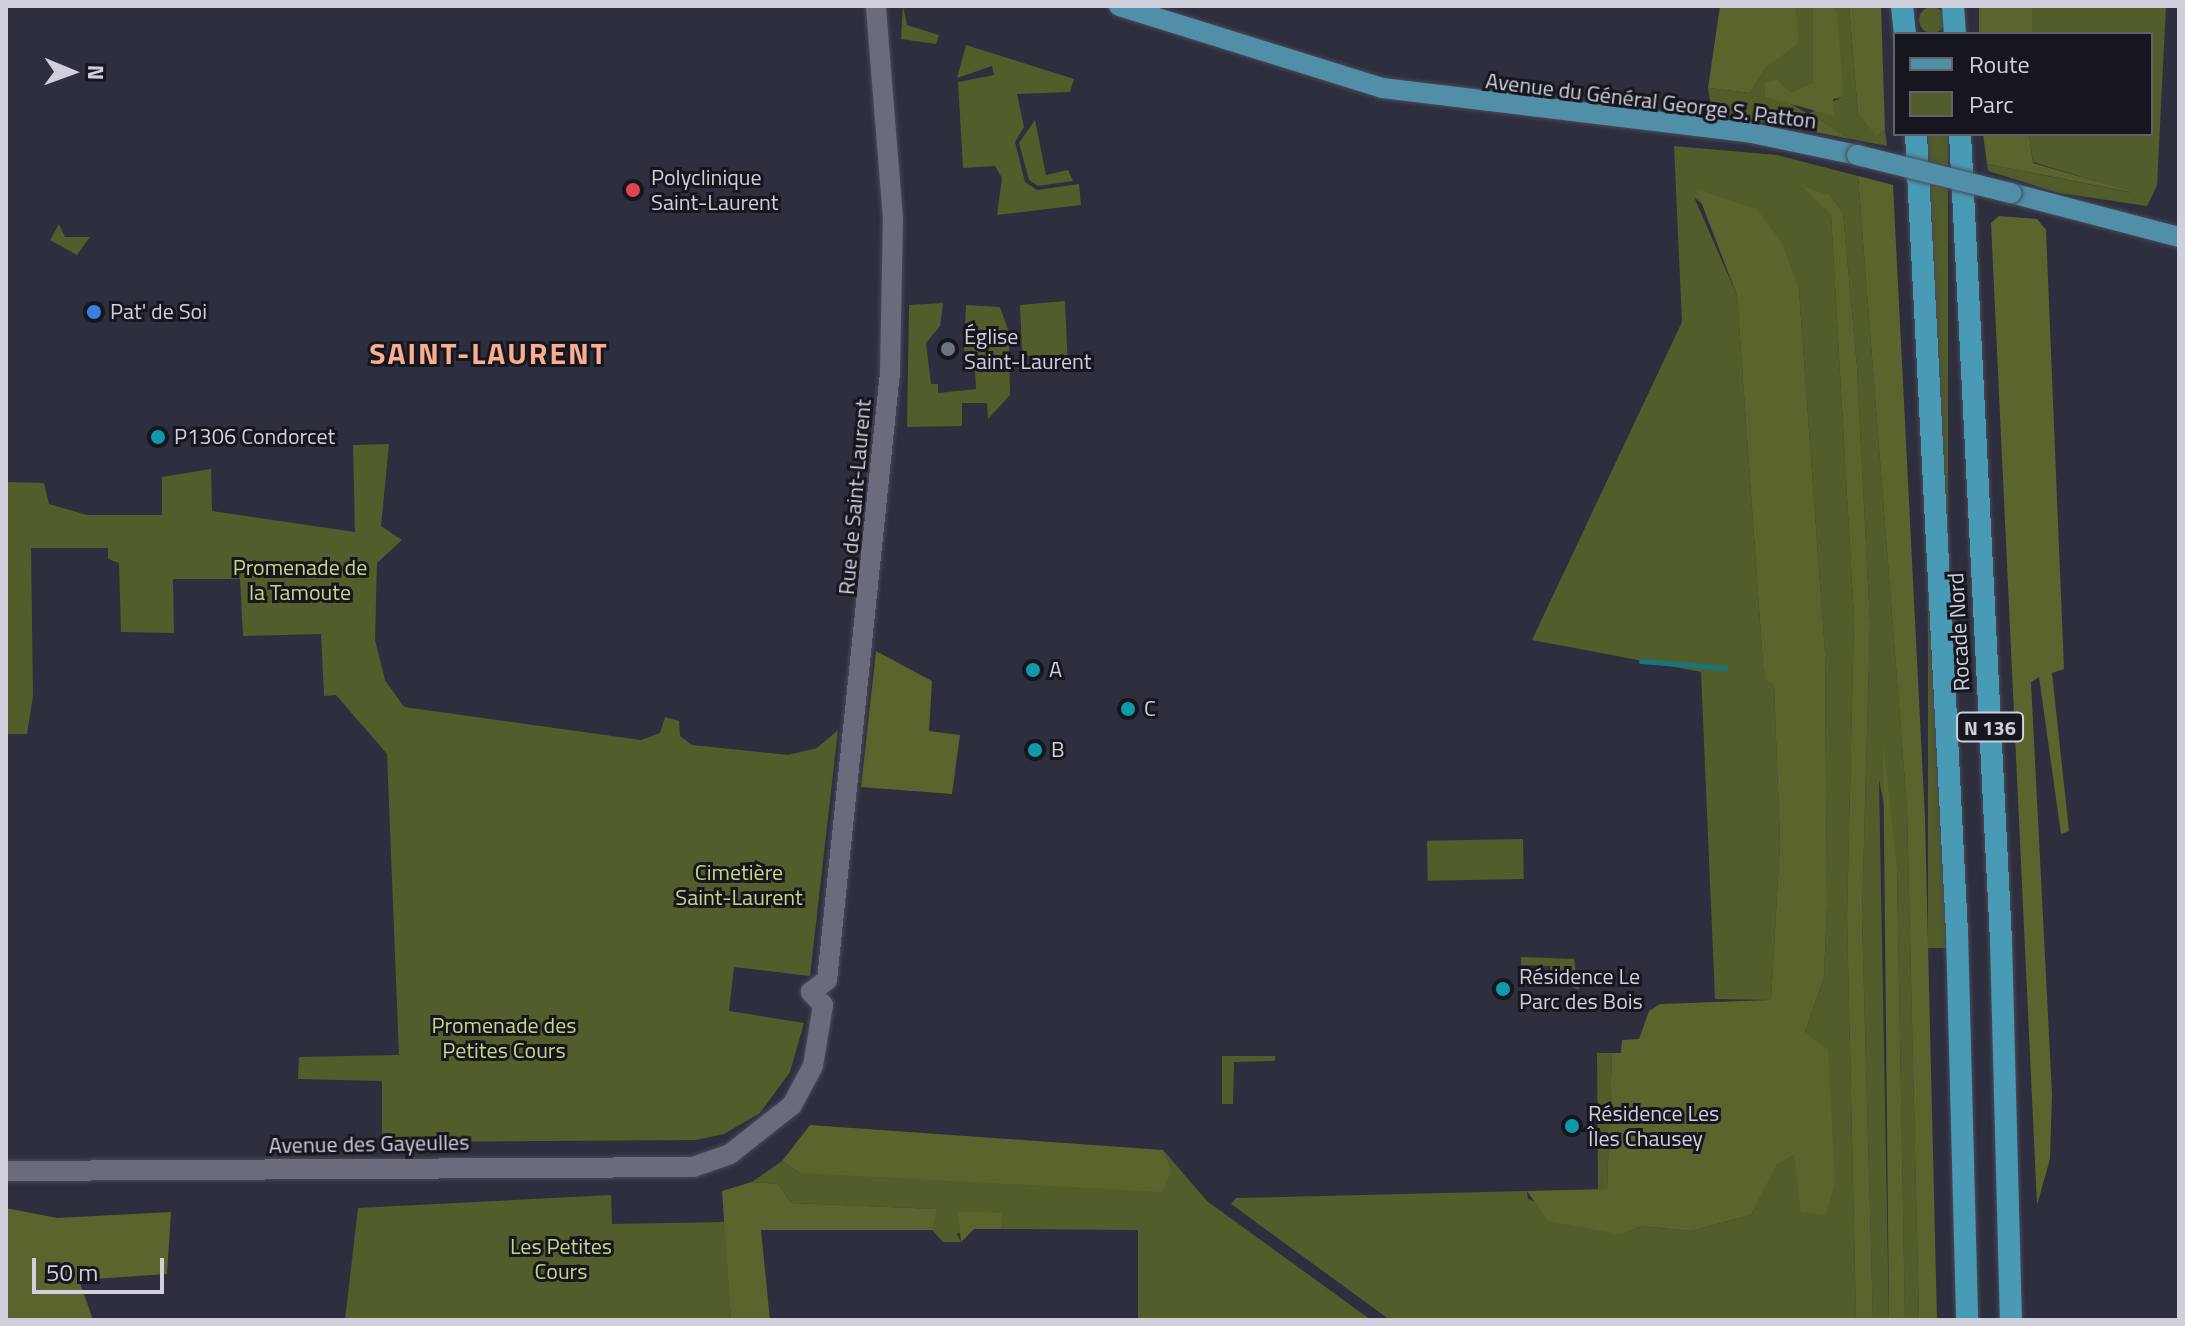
<!DOCTYPE html>
<meta charset="utf-8">
<style>
body{margin:0}
#map{position:relative;width:2185px;height:1326px;overflow:hidden;background:#2d2e3e;font-family:"Titillium Web",sans-serif}
div>[style]{position:absolute}
.green>*{inset:0;background:#515d2a;transform-origin:0 0}
.round{border-radius:50%}
.forest>*{inset:0;background:#59652d;transform-origin:0 0}
.stream>*{height:5px;margin:-2.5px;padding:0 2.5px;transform-origin:2.5px;border-radius:2.5px;background:#19747c}
.roads{filter:drop-shadow(0 0 2px #494a57) drop-shadow(0 0 2px #494a57)}
.tertiary>*{height:20px;margin:-10px;padding:0 10px;transform-origin:10px;border-radius:10px;background:#6a6b7d}
.primary>*{height:20px;margin:-10px;padding:0 10px;transform-origin:10px;border-radius:10px;background:#518ea7}
.trunk>*{height:22px;margin:-11px;padding:0 11px;transform-origin:11px;border-radius:11px;background:#489ab5}
.bridges{filter:drop-shadow(0 0 2px #494a57) drop-shadow(0 0 2px #494a57)}
.primary-bridge>*{height:20px;margin:-10px;padding:0 10px;transform-origin:10px;border-radius:10px;background:#518ea7}
.dots>*{width:22px;height:22px;translate:-50% -50%;box-sizing:border-box;border:4px solid #16171e;border-radius:50%}
span{translate:-50% -50%;white-space:nowrap;text-align:center;line-height:1.15;-webkit-text-stroke:6px #16171e;paint-order:stroke}
.shield-label span{padding:2px 6px;background:#16171e;border:2px solid;border-radius:6px;-webkit-text-stroke-width:0}
.shield-label{font-size:20px;color:#cfd0db;font-weight:700}
.street-label{font-size:22px;color:#cfd0db}
.poi-label{font-size:22px;color:#cfd0db}
.left{translate:0 -50%;text-align:left}
.park-label{font-size:22px;color:#c3d884}
.district-label{font-size:30px;color:#faad90;font-weight:700;letter-spacing:2px}
.frame{position:absolute;inset:0;border:8px solid #cfd0db;pointer-events:none}
.legend{position:absolute;left:1893px;top:32px;width:260px;height:104px;box-sizing:border-box;background:#16171e;border:2px solid #60616a;margin:0;padding:10px 14px;list-style:none;font-size:24px;color:#cfd0db}
.legend li{display:flex;align-items:center;gap:16px;height:40px}
.legend b{width:40px;border:2px solid #60616a}
.north{position:absolute;left:32px;top:32px;width:80px;height:80px;-webkit-text-stroke:6px #16171e;paint-order:stroke;rotate:91deg;font-size:22px;font-weight:700;line-height:32px;text-align:center;color:#cfd0db}
.north::after{content:'';display:block;margin:auto;width:28px;height:36px;background:#cfd0db;clip-path:polygon(50% 0,100% 100%,50% 72%,0 100%)}
.scale{position:absolute;left:32px;top:1258px;width:132px;height:36px;box-sizing:border-box;border:4px solid #cfd0db;border-top:0;padding-left:10px;font-size:24px;line-height:28px;white-space:nowrap;color:#cfd0db;-webkit-text-stroke:6px #16171e;paint-order:stroke}
</style>
<div id="map">
<div class="green">
<div style="clip-path:polygon(903px 6px,907px 25px,939px 35px,936px 44px,901px 39px)"></div>
<div style="clip-path:polygon(1796px 6px,1813px 6px,1813px 82px,1791px 92px,1778px 79px,1784px 100px,1808px 114px,1842px 97px,1833px 6px,1849px 6px,1858px 114px,1876px 135px,1885px 130px,1887px 146px,1850px 139px,1820px 120px,1800px 129px,1712px 112px,1708px 88px,1750px 93px,1765px 69px,1798px 43px)"></div>
<div style="clip-path:polygon(2032px 6px,2166px 6px,2157px 186px,2147px 206px,2059px 193px,1988px 171px,1987px 164px,2134px 193px,2033px 162px,2029px 134px,2151px 134px,2151px 34px,2032px 34px)"></div>
<div class="round" style="left:1919px;top:7px;width:26px;height:26px"></div>
<div style="clip-path:polygon(966px 45px,1074px 79px,1070px 92px,1017px 94px,1024px 127px,1015px 142px,1025px 182px,1037px 190px,1079px 184px,1081px 205px,997px 215px,1002px 178px,995px 166px,963px 168px,958px 82px,994px 75px,992px 66px,957px 78px)"></div>
<div style="clip-path:polygon(1035px 120px,1046px 175px,1068px 170px,1073px 181px,1038px 186px,1029px 180px,1019px 143px)"></div>
<div style="left:1928px;top:134px;width:20px;height:814px"></div>
<div style="clip-path:polygon(1674px 146px,1777px 155px,1858px 176px,1907px 809px,1919px 1320px,1905px 1320px,1897px 868px,1879px 780px,1889px 1320px,1873px 1320px,1862px 917px,1870px 623px,1857px 367px,1843px 213px,1830px 195px,1806px 188px,1831px 215px,1854px 619px,1847px 916px,1856px 1320px,1390px 1320px,1231px 1204px,1236px 1198px,1527px 1191px,1528px 1199px,1622px 1235px,1641px 1226px,1691px 1231px,1751px 1215px,1777px 1163px,1794px 1155px,1805px 1032px,1824px 977px,1827px 906px,1825px 652px,1799px 290px,1694px 197px,1737px 295px,1764px 679px,1774px 683px,1780px 843px,1771px 1000px,1715px 999px,1701px 672px,1532px 640px,1682px 322px)"></div>
<div style="clip-path:polygon(59px 224px,65px 237px,90px 237px,77px 255px,50px 240px)"></div>
<div style="clip-path:polygon(1065px 301px,1068px 368px,1041px 370px,1022px 349px,1020px 305px)"></div>
<div style="clip-path:polygon(943px 303px,940px 326px,926px 343px,931px 384px,938px 384px,938px 393px,976px 389px,974px 352px,964px 351px,966px 305px,1000px 307px,1009px 332px,1010px 395px,988px 419px,987px 403px,962px 403px,962px 426px,907px 427px,909px 305px)"></div>
<div style="clip-path:polygon(389px 444px,381px 526px,402px 540px,377px 563px,375px 640px,385px 680px,404px 707px,641px 740px,660px 733px,665px 717px,679px 721px,680px 736px,692px 745px,788px 755px,817px 748px,838px 730px,810px 976px,734px 967px,729px 1011px,804px 1023px,790px 1072px,760px 1113px,724px 1134px,696px 1140px,382px 1142px,382px 1081px,298px 1079px,299px 1057px,399px 1055px,387px 754px,336px 695px,324px 696px,321px 634px,243px 636px,240px 579px,173px 579px,174px 633px,121px 632px,119px 563px,108px 559px,108px 548px,31px 548px,33px 696px,27px 734px,6px 734px,6px 482px,44px 483px,49px 504px,87px 515px,162px 515px,162px 477px,211px 469px,212px 511px,355px 532px,353px 445px)"></div>
<div style="left:1523px;top:839px;width:40px;height:96px;rotate:89deg"></div>
<div style="clip-path:polygon(1521px 957px,1574px 959px,1579px 990px,1551px 977px,1550px 966px,1521px 965px)"></div>
<div style="clip-path:polygon(1597px 1053px,1612px 1053px,1607px 1189px,1598px 1190px)"></div>
<div style="clip-path:polygon(1222px 1056px,1275px 1056px,1275px 1061px,1234px 1062px,1233px 1104px,1222px 1104px)"></div>
<div style="clip-path:polygon(1163px 1150px,1207px 1201px,1371px 1320px,1138px 1320px,1138px 1230px,1001px 1229px,1001px 1213px,957px 1234px,961px 1242px,943px 1242px,932px 1230px,936px 1209px,791px 1203px,778px 1184px,752px 1182px,782px 1161px,800px 1173px,1172px 1170px)"></div>
<div style="clip-path:polygon(611px 1195px,612px 1224px,725px 1222px,731px 1320px,345px 1320px,358px 1208px)"></div>
</div>
<div class="forest">
<div style="clip-path:polygon(1720px 6px,1796px 6px,1799px 43px,1765px 69px,1750px 93px,1708px 88px)"></div>
<div style="clip-path:polygon(1813px 6px,1833px 6px,1837px 14px,1843px 86px,1842px 97px,1833px 99px,1834px 116px,1765px 97px,1765px 82px,1778px 79px,1791px 92px,1813px 82px)"></div>
<div style="clip-path:polygon(1849px 6px,1881px 6px,1885px 130px,1876px 136px,1858px 114px)"></div>
<div style="left:1979px;top:6px;width:53px;height:28px"></div>
<div style="clip-path:polygon(1803px 120px,1820px 120px,1850px 139px,1800px 129px)"></div>
<div style="clip-path:polygon(1983px 134px,2029px 134px,2033px 163px,2140px 194px,1987px 164px)"></div>
<div style="clip-path:polygon(1858px 176px,1893px 185px,1925px 818px,1937px 1320px,1919px 1320px,1907px 809px)"></div>
<div style="clip-path:polygon(1802px 186px,1830px 195px,1843px 213px,1857px 367px,1870px 623px,1862px 917px,1873px 1320px,1856px 1320px,1847px 916px,1854px 619px,1831px 215px)"></div>
<div style="clip-path:polygon(1696px 189px,1757px 209px,1782px 243px,1799px 290px,1825px 652px,1827px 906px,1824px 977px,1805px 1032px,1828px 1050px,1835px 1182px,1826px 1215px,1801px 1212px,1794px 1155px,1777px 1164px,1751px 1215px,1691px 1231px,1641px 1226px,1622px 1235px,1548px 1221px,1527px 1191px,1607px 1189px,1612px 1053px,1621px 1053px,1622px 1040px,1639px 1039px,1649px 1011px,1660px 1004px,1771px 1000px,1780px 843px,1774px 684px,1764px 679px,1737px 295px)"></div>
<div style="clip-path:polygon(1999px 216px,2037px 219px,2046px 230px,2064px 669px,2052px 673px,2069px 831px,2061px 834px,2039px 677px,2031px 682px,2052px 1094px,2050px 1159px,2037px 1205px,1991px 223px)"></div>
<div style="clip-path:polygon(876px 651px,932px 681px,929px 731px,960px 735px,952px 794px,861px 787px)"></div>
<div style="clip-path:polygon(1883px 738px,1897px 868px,1905px 1320px,1889px 1320px)"></div>
<div style="clip-path:polygon(810px 1125px,1163px 1150px,1172px 1170px,1162px 1192px,800px 1173px,782px 1161px)"></div>
<div style="clip-path:polygon(752px 1182px,778px 1184px,791px 1203px,937px 1209px,932px 1230px,761px 1230px,770px 1320px,731px 1320px,722px 1191px)"></div>
<div style="clip-path:polygon(6px 1208px,57px 1218px,171px 1212px,167px 1274px,79px 1280px,93px 1320px,6px 1320px)"></div>
<div style="clip-path:polygon(958px 1211px,1002px 1213px,1001px 1229px,974px 1229px,961px 1242px)"></div>
</div>
<div class="stream">
<div style="left:1641px;top:661px;width:85px;rotate:4.7deg"></div>
</div>
<div class="roads">
<div class="tertiary">
<div style="left:827px;top:980px;width:611px;rotate:-84.08deg"></div>
<div style="left:890px;top:372px;width:153px;rotate:-88.9deg"></div>
<div style="left:893px;top:219px;width:214px;rotate:-94.6deg"></div>
<div style="left:823px;top:1005px;width:18px;rotate:-133deg"></div>
<div style="left:811px;top:992px;width:20px;rotate:-37deg"></div>
<div style="left:6px;top:1171px;width:687px;rotate:-0.33deg"></div>
<div style="left:693px;top:1167px;width:39px;rotate:-19deg"></div>
<div style="left:730px;top:1154px;width:79px;rotate:-38.3deg"></div>
<div style="left:792px;top:1105px;width:44px;rotate:-61.7deg"></div>
<div style="left:813px;top:1066px;width:62px;rotate:-80.7deg"></div>
</div>
<div class="primary">
<div style="left:1119px;top:6px;width:275px;rotate:17.3deg"></div>
<div style="left:1382px;top:88px;width:373px;rotate:6.9deg"></div>
<div style="left:1752px;top:133px;width:107px;rotate:11.8deg"></div>
<div style="left:2011px;top:193px;width:174px;rotate:14.7deg"></div>
</div>
<div class="trunk">
<div style="left:1902px;top:6px;width:28px;rotate:84deg"></div>
<div style="left:1953px;top:6px;width:28px;rotate:86deg"></div>
<div style="left:1916px;top:134px;width:800px;rotate:87.06deg"></div>
<div style="left:1957px;top:933px;width:387px;rotate:88.5deg"></div>
<div style="left:1960px;top:134px;width:808px;rotate:87.09deg"></div>
<div style="left:2001px;top:941px;width:379px;rotate:88.5deg"></div>
</div>
</div>
<div class="bridges">
<div class="primary-bridge">
<div style="left:1857px;top:155px;width:159px;rotate:13.9deg"></div>
</div>
</div>
<div class="dots">
<div style="left:633px;top:190px;background:#e0444e"></div>
<div style="left:94px;top:312px;background:#3f7fe0"></div>
<div style="left:948px;top:349px;background:#6b7280"></div>
<div style="left:158px;top:437px;background:#0f9aa8"></div>
<div style="left:1033px;top:670px;background:#0f9aa8"></div>
<div style="left:1128px;top:709px;background:#0f9aa8"></div>
<div style="left:1035px;top:750px;background:#0f9aa8"></div>
<div style="left:1503px;top:989px;background:#0f9aa8"></div>
<div style="left:1572px;top:1126px;background:#0f9aa8"></div>
</div>
<div class="shield-label">
<span style="left:1990px;top:727px">N 136</span>
</div>
<div class="street-label">
<span style="left:1651px;top:101px;rotate:7deg">Avenue du Général George S. Patton</span>
<span style="left:855px;top:497px;rotate:-85deg">Rue de Saint-Laurent</span>
<span style="left:1959px;top:632px;rotate:-93deg">Rocade Nord</span>
<span style="left:369px;top:1144px;rotate:-1deg">Avenue des Gayeulles</span>
</div>
<div class="poi-label">
<span class="left" style="left:651px;top:190px">Polyclinique<br>Saint-Laurent</span>
<span class="left" style="left:110px;top:312px">Pat' de Soi</span>
<span class="left" style="left:964px;top:349px">Église<br>Saint-Laurent</span>
<span class="left" style="left:174px;top:437px">P1306 Condorcet</span>
<span class="left" style="left:1049px;top:670px">A</span>
<span class="left" style="left:1144px;top:709px">C</span>
<span class="left" style="left:1051px;top:750px">B</span>
<span class="left" style="left:1519px;top:989px">Résidence Le<br>Parc des Bois</span>
<span class="left" style="left:1588px;top:1126px">Résidence Les<br>Îles Chausey</span>
</div>
<div class="park-label">
<span style="left:300px;top:580px">Promenade de<br>la Tamoute</span>
<span style="left:739px;top:885px">Cimetière<br>Saint-Laurent</span>
<span style="left:504px;top:1038px">Promenade des<br>Petites Cours</span>
<span style="left:561px;top:1259px">Les Petites<br>Cours</span>
</div>
<div class="district-label">
<span style="left:489px;top:353px">SAINT-LAURENT</span>
</div>
<div class="frame"></div>
<ul class="legend">
<li><b style="height:10px;background:#518ea7"></b>Route</li>
<li><b style="height:22px;background:#515d2a"></b>Parc</li>
</ul>
<div class="north">N</div>
<div class="scale">50 m</div>
</div>
